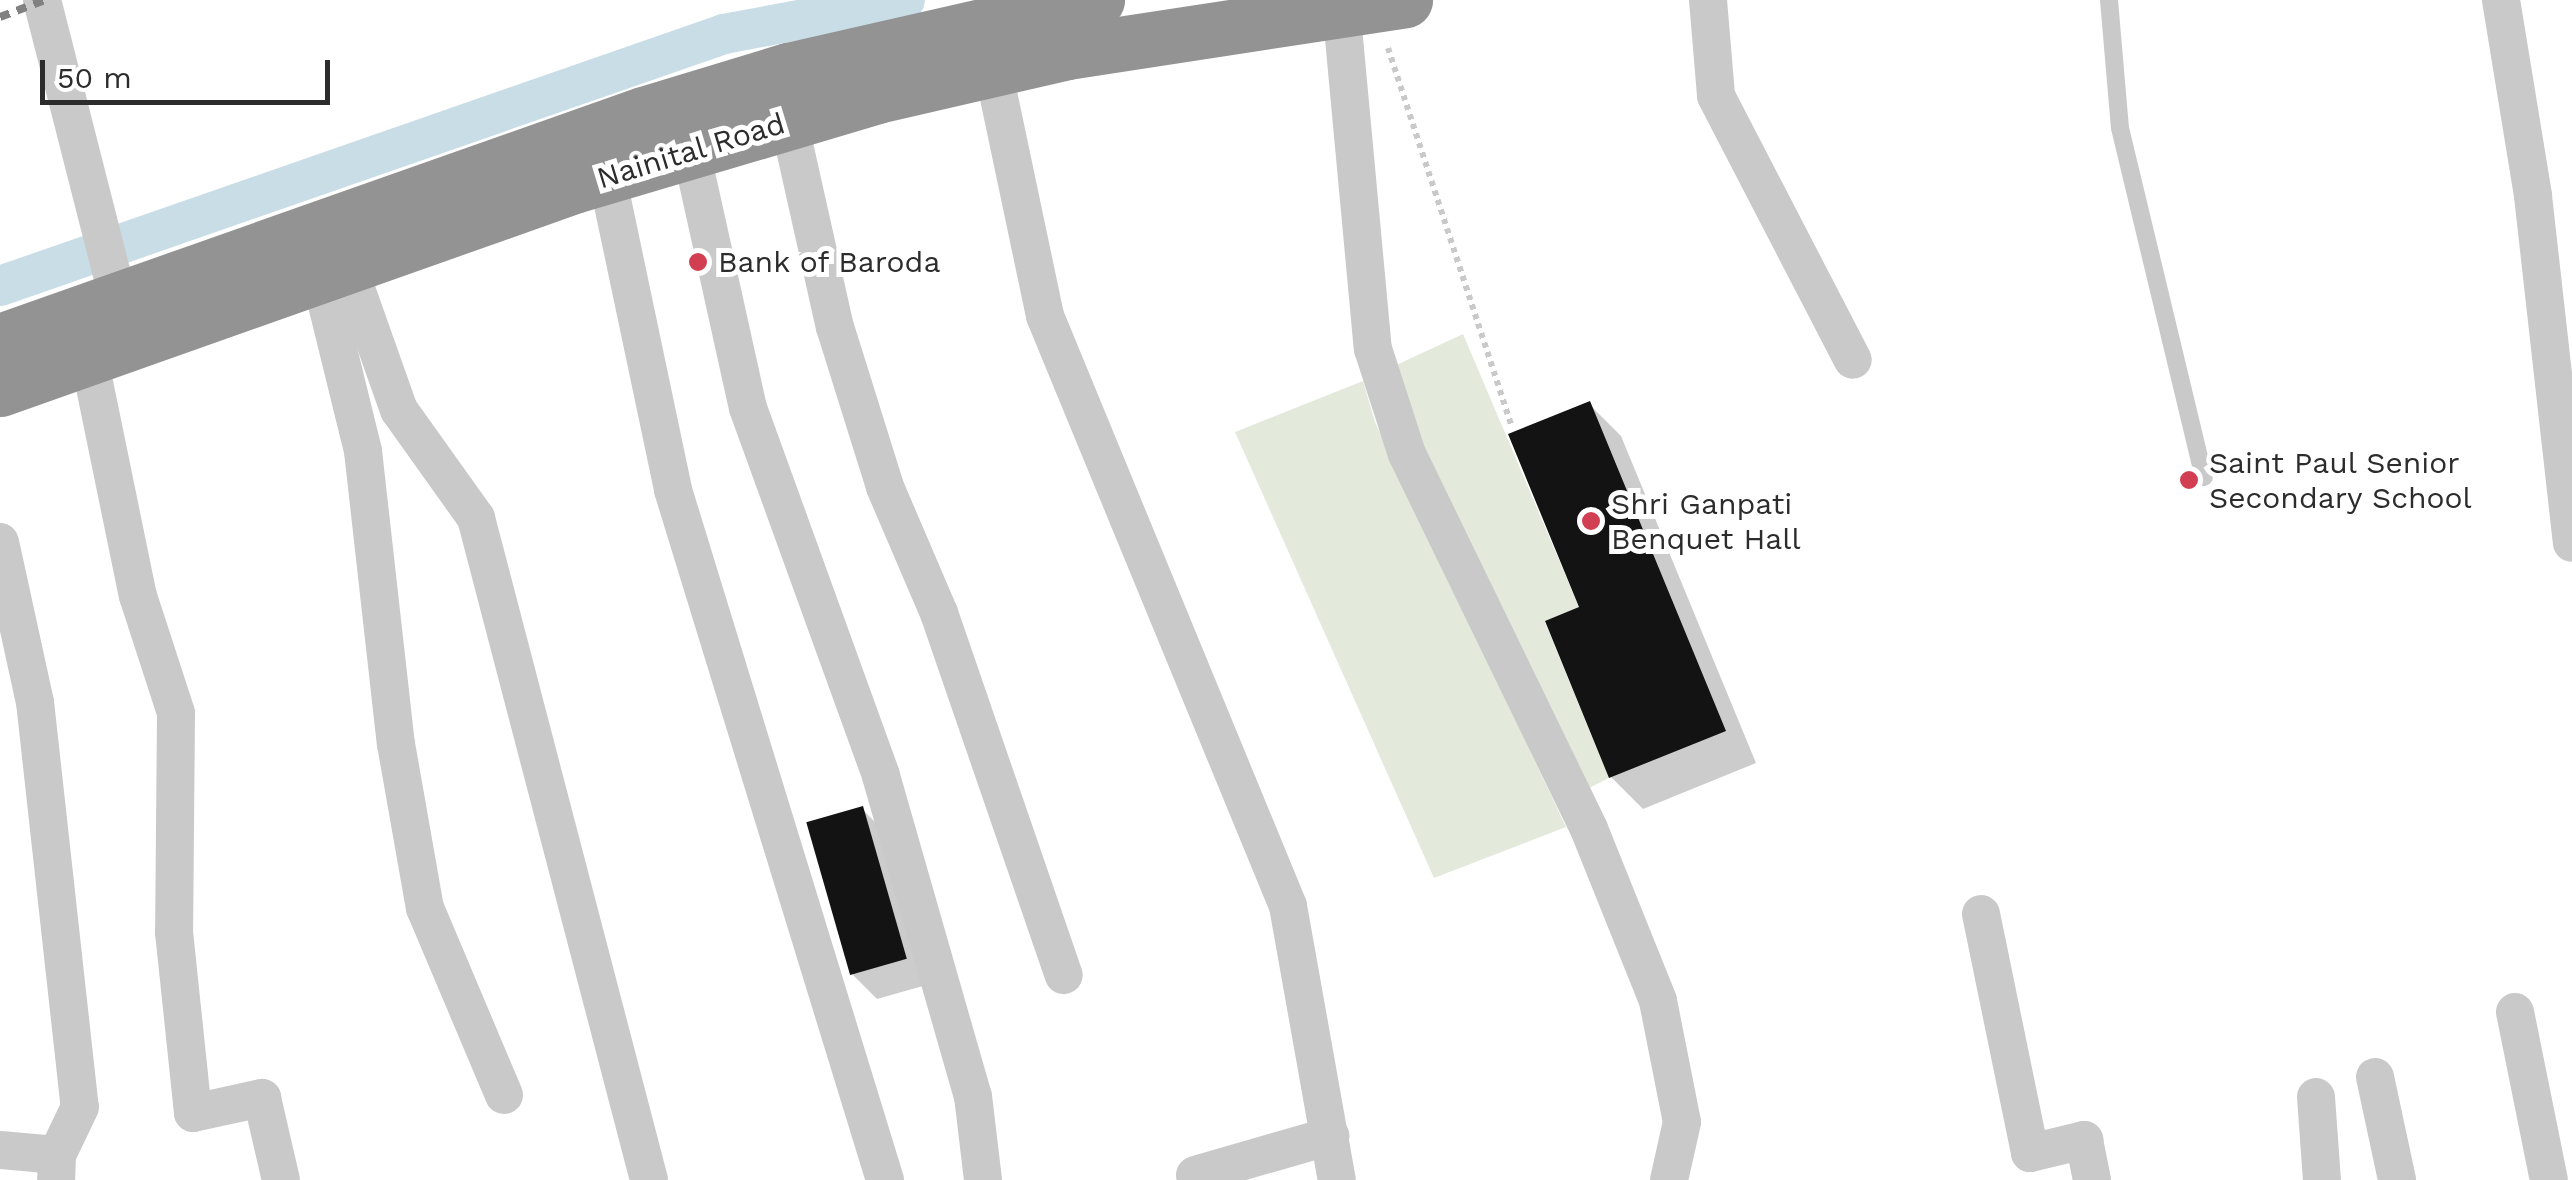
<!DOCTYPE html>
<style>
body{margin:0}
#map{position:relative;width:2572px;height:1180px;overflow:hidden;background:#fff;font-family:"Work Sans",sans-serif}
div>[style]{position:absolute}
.green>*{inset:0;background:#e3e9db}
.shadow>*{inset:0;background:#0003}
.canal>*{height:40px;margin:-20px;padding:0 20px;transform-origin:20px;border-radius:20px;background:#c9dde7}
.building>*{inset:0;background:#131313;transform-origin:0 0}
.path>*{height:6px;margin-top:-3px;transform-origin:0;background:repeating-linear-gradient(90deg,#c9c9c9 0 5px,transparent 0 10px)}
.lane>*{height:18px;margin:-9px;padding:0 9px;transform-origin:9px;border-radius:9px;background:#c9c9c9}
.street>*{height:38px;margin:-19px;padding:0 19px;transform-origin:19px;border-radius:19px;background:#c9c9c9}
.highway>*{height:55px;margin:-27.5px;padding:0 27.5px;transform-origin:27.5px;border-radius:27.5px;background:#939393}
.rail>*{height:8px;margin-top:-4px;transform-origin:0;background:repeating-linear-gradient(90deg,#818181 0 10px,transparent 0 18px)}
.dots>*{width:28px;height:28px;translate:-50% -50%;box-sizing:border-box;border:5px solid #fff;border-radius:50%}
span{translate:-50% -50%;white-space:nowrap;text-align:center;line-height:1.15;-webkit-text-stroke:10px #fff;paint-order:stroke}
.street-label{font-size:30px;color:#2c2c2c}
.poi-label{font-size:30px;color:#2c2c2c}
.left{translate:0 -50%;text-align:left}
.scale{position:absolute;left:40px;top:60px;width:290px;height:45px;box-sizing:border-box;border:5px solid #2c2c2c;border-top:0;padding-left:12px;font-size:30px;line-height:35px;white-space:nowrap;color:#2c2c2c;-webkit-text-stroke:8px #fff;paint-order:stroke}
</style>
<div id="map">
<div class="green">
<div style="clip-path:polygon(1463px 334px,1579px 607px,1545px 622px,1609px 778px,1581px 792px,1423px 459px,1392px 367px)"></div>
<div style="clip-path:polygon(1363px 381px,1375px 422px,1566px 827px,1434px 878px,1235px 432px)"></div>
</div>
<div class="shadow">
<div style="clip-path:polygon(1589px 404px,1621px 436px,1756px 763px,1643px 809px,1611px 777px,1582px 609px)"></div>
<div style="clip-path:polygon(862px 809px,887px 834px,930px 984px,877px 999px,852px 974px)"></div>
</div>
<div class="canal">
<div style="left:0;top:286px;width:767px;rotate:-19.19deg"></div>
<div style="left:724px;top:34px;width:184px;rotate:-10.6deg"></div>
</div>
<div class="building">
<div style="clip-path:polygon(1590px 401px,1726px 731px,1609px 778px,1545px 621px,1579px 607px,1508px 434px)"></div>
<div style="left:863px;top:806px;width:159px;height:59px;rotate:74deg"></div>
</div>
<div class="path">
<div style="left:1388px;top:48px;width:399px;rotate:71.9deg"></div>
</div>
<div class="lane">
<div style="left:2109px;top:0;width:128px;rotate:85.1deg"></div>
<div style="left:2120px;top:128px;width:359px;rotate:76.5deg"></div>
</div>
<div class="street">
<div style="left:42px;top:0;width:309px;rotate:75.7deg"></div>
<div style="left:1708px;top:0;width:96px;rotate:85.2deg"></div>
<div style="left:1716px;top:96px;width:297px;rotate:62.6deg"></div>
<div style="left:2501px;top:0;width:199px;rotate:80.7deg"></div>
<div style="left:2533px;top:196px;width:349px;rotate:83.6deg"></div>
<div style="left:1341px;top:6px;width:344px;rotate:84.7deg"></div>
<div style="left:1373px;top:349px;width:110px;rotate:72.1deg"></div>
<div style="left:1407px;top:454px;width:417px;rotate:64.1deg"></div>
<div style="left:1589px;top:829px;width:185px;rotate:68.1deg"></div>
<div style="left:1658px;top:1001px;width:123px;rotate:78.8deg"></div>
<div style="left:1682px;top:1122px;width:59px;rotate:102.6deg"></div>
<div style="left:993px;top:69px;width:252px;rotate:78.1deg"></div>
<div style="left:1045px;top:316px;width:638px;rotate:67.61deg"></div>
<div style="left:1288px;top:906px;width:278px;rotate:79.9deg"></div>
<div style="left:789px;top:122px;width:210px;rotate:77.4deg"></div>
<div style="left:835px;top:327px;width:168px;rotate:72.6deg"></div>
<div style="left:885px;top:487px;width:137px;rotate:66.8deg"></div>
<div style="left:939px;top:613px;width:383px;rotate:71deg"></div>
<div style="left:691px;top:151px;width:263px;rotate:77.5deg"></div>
<div style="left:748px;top:408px;width:391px;rotate:70.1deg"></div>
<div style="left:881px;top:776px;width:333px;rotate:74deg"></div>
<div style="left:973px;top:1096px;width:85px;rotate:83.2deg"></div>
<div style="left:607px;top:176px;width:321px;rotate:78.1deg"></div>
<div style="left:673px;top:490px;width:722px;rotate:72.92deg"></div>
<div style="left:348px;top:266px;width:153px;rotate:70.5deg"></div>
<div style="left:399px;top:410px;width:133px;rotate:54.5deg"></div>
<div style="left:476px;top:518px;width:684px;rotate:75.35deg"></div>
<div style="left:320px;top:276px;width:180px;rotate:76.2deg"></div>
<div style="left:363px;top:451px;width:295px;rotate:83.6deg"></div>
<div style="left:396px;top:744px;width:167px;rotate:80deg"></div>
<div style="left:425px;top:908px;width:203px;rotate:67.1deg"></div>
<div style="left:89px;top:358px;width:243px;rotate:78.4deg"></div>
<div style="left:138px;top:596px;width:123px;rotate:72deg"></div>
<div style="left:176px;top:713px;width:219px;rotate:90.5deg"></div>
<div style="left:174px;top:932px;width:182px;rotate:84deg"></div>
<div style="left:193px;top:1113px;width:71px;rotate:-12.3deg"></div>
<div style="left:262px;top:1098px;width:84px;rotate:77deg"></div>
<div style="left:0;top:542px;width:164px;rotate:77.7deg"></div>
<div style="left:35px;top:702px;width:407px;rotate:83.7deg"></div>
<div style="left:80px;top:1107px;width:53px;rotate:115.6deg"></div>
<div style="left:57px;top:1155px;width:25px;rotate:92deg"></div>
<div style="left:1981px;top:914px;width:244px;rotate:78.4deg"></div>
<div style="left:2030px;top:1153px;width:56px;rotate:-13.5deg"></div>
<div style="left:2084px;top:1140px;width:41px;rotate:78.7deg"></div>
<div style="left:2515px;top:1012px;width:171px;rotate:78.6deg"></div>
<div style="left:2375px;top:1077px;width:105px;rotate:77.9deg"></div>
<div style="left:2316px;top:1097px;width:83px;rotate:85.9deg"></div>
<div style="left:0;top:1150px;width:57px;rotate:5deg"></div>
<div style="left:1195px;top:1175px;width:141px;rotate:-16.1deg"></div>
</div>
<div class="highway">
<div style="left:0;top:341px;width:682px;rotate:-19.44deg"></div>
<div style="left:643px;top:114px;width:152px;rotate:-16.9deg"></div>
<div style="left:788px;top:70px;width:317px;rotate:-12.8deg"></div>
<div style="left:0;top:389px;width:609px;rotate:-19.48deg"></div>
<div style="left:574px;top:186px;width:316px;rotate:-16.5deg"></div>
<div style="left:877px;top:96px;width:195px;rotate:-13deg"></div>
<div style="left:1067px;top:52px;width:342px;rotate:-8.7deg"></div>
</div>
<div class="rail">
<div style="left:0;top:17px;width:48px;rotate:-20.7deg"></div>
</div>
<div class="dots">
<div style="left:698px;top:262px;background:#d33f52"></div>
<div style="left:2189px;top:480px;background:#d33f52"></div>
<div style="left:1591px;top:521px;background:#d33f52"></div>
</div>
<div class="street-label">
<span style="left:691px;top:151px;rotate:-17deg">Nainital Road</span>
</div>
<div class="poi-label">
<span class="left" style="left:718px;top:262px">Bank of Baroda</span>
<span class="left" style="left:2209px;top:480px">Saint Paul Senior<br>Secondary School</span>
<span class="left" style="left:1611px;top:521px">Shri Ganpati<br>Benquet Hall</span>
</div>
<div class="scale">50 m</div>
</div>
